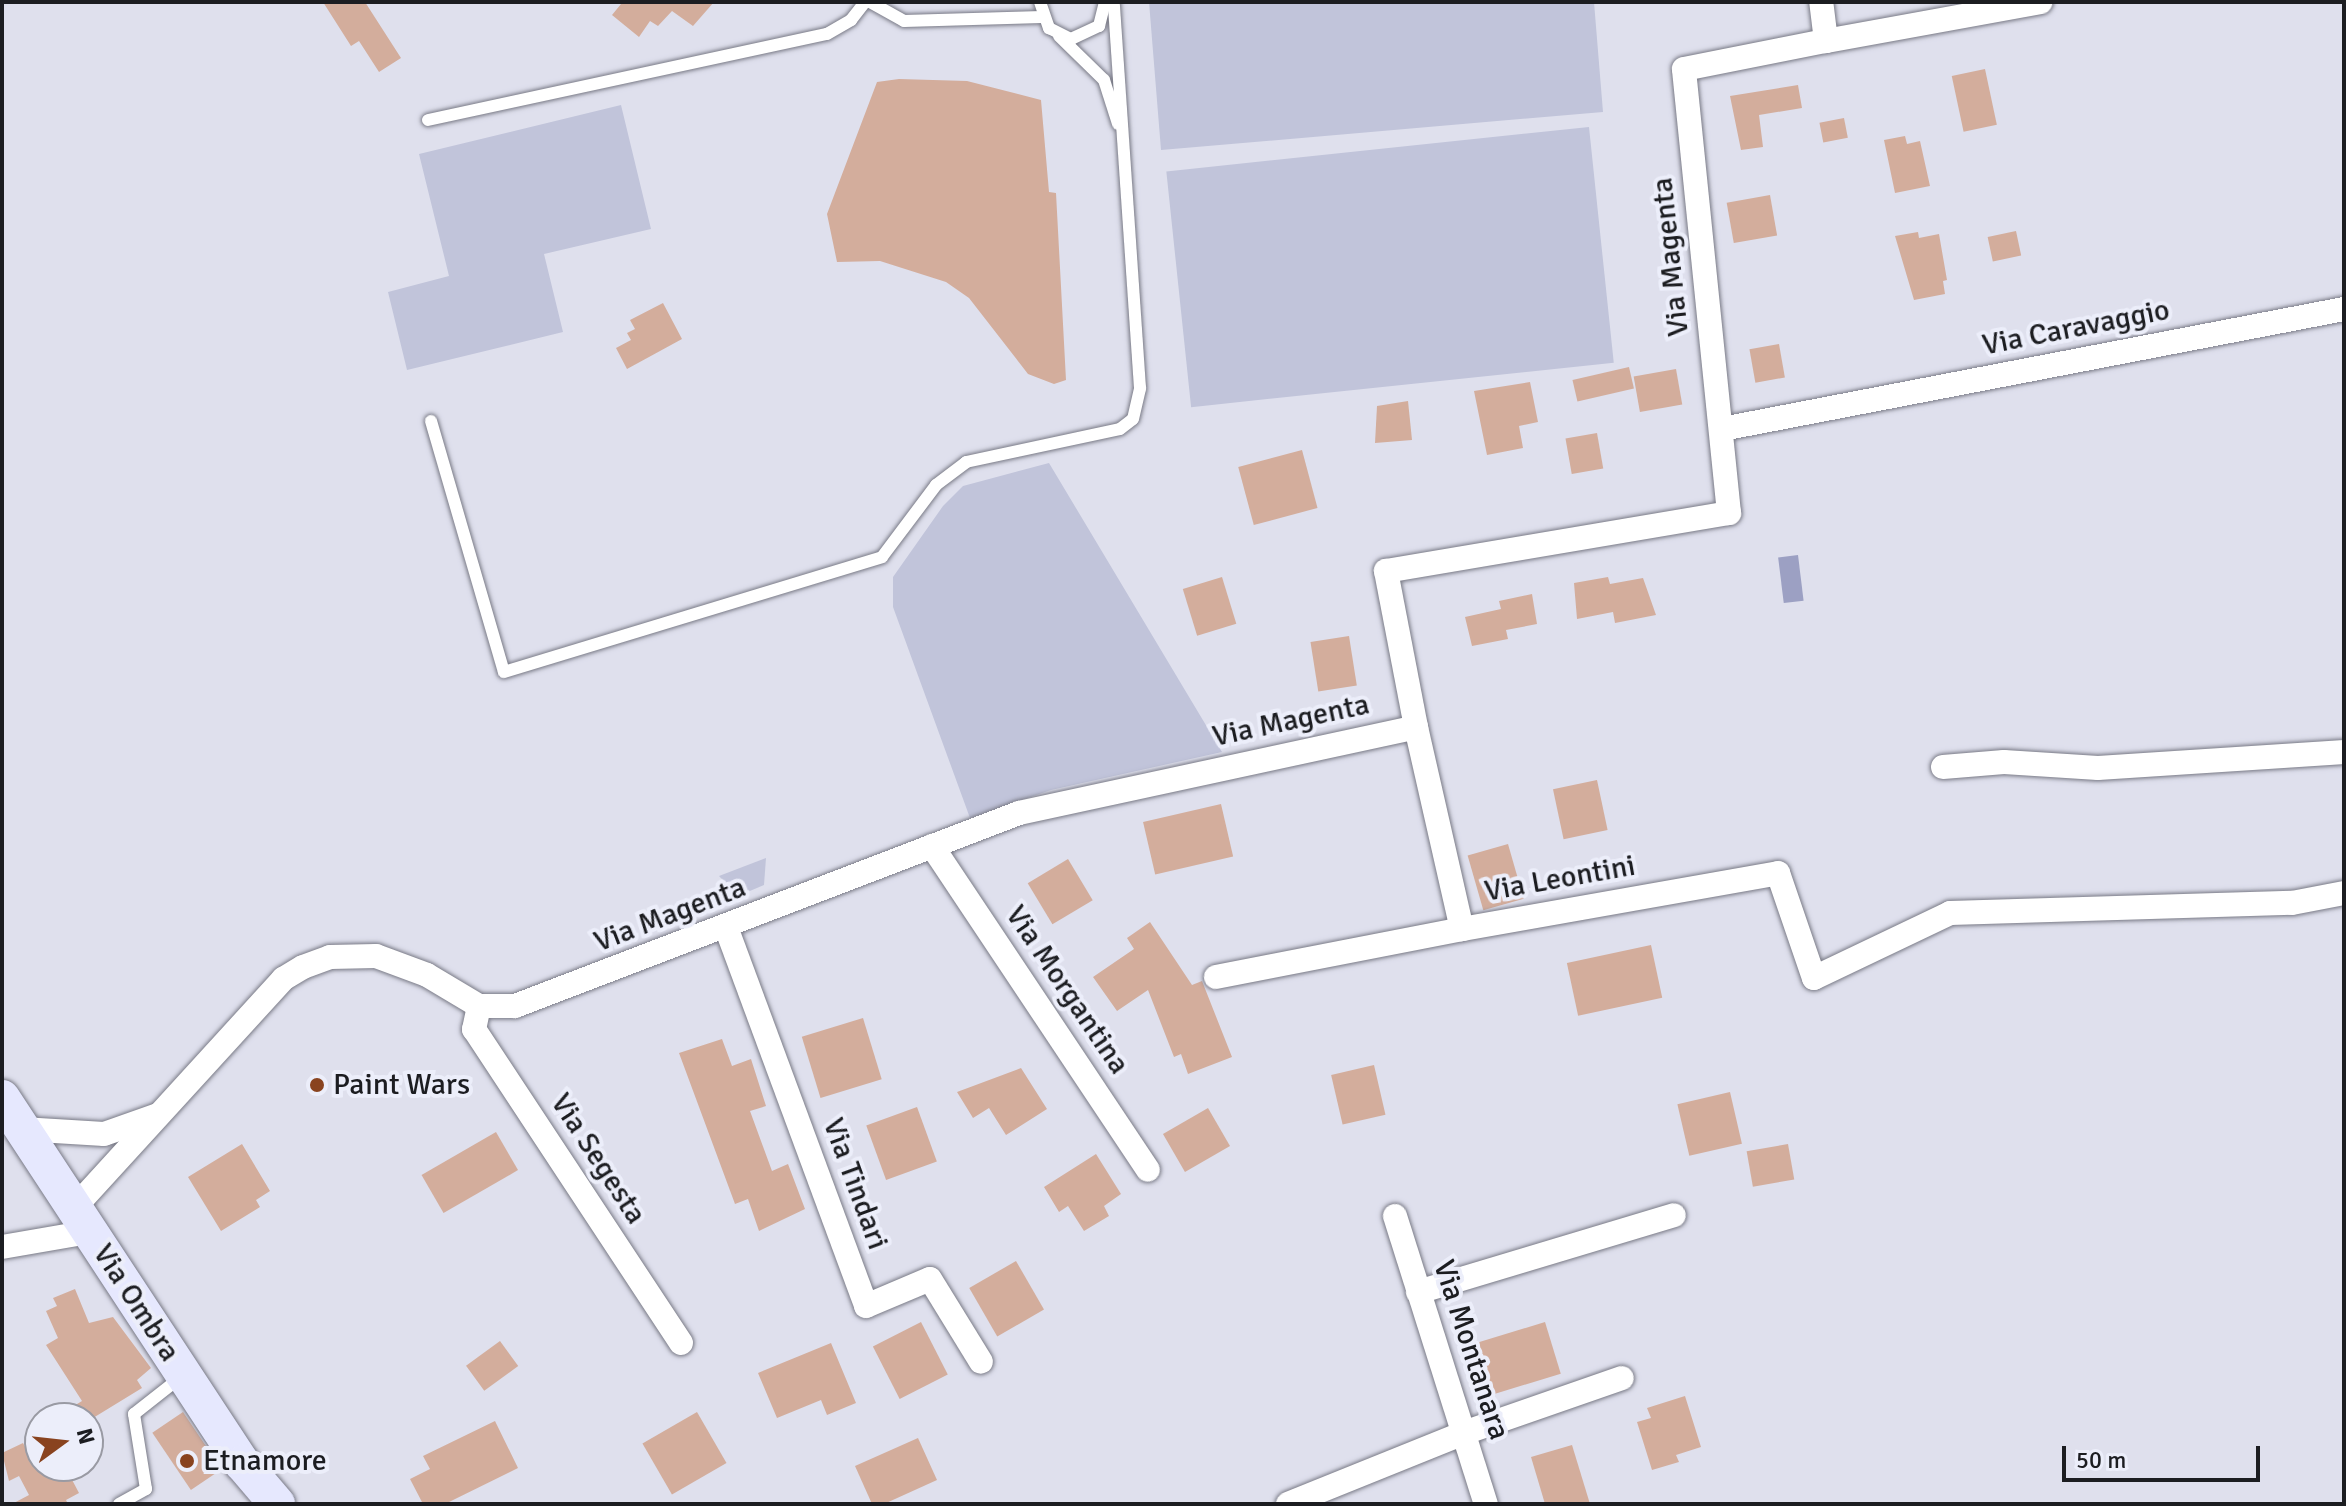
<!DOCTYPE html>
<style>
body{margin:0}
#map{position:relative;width:2346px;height:1506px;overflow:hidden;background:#dfe0ed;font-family:Signika,sans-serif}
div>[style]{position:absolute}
.green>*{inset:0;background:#c1c4da;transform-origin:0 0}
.water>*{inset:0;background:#9ca0c3;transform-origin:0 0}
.building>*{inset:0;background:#d3ad9c;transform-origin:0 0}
.roads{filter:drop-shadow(0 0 2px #797a86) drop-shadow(0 0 2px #797a86)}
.lane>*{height:12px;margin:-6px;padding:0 6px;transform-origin:6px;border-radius:6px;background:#fff}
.street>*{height:24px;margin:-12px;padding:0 12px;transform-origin:12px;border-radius:12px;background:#fff}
.secondary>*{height:36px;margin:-18px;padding:0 18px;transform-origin:18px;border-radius:18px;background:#e6e8fe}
.dots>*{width:22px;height:22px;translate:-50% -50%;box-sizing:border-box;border:4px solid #eceefa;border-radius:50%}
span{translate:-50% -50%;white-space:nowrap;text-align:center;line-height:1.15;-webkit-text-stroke:8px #eceefa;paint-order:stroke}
.street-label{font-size:30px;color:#1c1d21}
.poi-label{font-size:30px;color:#1c1d21}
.left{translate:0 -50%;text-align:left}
.frame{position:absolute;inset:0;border:4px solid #1c1d21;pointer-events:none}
.north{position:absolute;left:24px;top:1402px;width:80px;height:80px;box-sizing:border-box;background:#eceefa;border:2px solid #999aa3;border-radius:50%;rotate:75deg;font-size:22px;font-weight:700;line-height:32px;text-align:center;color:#1c1d21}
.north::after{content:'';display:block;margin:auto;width:28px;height:36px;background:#89431f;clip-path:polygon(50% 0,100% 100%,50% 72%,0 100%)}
.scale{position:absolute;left:2062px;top:1446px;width:198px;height:36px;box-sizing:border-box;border:4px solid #1c1d21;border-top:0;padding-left:10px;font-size:24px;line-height:28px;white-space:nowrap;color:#1c1d21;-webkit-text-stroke:6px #eceefa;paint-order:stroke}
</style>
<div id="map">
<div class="green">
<div style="clip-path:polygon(1149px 2px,1594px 2px,1603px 112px,1161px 150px)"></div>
<div style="clip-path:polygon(621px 105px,651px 229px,544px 254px,563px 332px,407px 370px,388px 292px,449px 276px,419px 154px)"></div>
<div style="left:1589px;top:127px;width:237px;height:425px;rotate:84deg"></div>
<div style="clip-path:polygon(1049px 463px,1222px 752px,1051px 790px,970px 818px,893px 607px,893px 577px,943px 506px,963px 486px)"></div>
<div style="clip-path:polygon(766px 858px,764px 885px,738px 896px,719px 876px)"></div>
</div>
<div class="water">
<div style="left:1798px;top:555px;width:46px;height:20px;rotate:83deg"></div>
</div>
<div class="building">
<div style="clip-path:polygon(323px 2px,365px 2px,401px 58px,379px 72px,359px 41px,351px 46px)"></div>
<div style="clip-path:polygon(617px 2px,714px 2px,693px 26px,672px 11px,658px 26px,650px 21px,639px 37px,612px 15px,621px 4px)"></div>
<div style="left:1985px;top:69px;width:57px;height:34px;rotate:78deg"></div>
<div style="clip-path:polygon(899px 79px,967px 81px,1041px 100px,1049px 192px,1056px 193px,1066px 380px,1054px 384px,1028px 374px,969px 298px,946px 282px,880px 261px,837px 262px,827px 214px,877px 82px)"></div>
<div style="clip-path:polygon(1798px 85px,1802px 108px,1759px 115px,1763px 147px,1741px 150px,1730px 96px)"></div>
<div style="left:1844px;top:118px;width:20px;height:25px;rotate:79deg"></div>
<div style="clip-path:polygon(1905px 136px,1907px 144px,1920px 141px,1930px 186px,1895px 193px,1884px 140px)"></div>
<div style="left:1770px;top:195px;width:41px;height:44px;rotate:80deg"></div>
<div style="left:2016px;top:231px;width:25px;height:29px;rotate:78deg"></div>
<div style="clip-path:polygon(1918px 232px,1919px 238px,1939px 234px,1947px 280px,1943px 281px,1945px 294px,1914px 300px,1895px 236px)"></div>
<div style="clip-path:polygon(663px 303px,682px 339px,627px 369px,616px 348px,631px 340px,627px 333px,635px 329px,630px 320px)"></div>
<div style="left:1779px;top:344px;width:34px;height:30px;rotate:80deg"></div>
<div style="left:1629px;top:367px;width:22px;height:58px;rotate:77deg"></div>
<div style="left:1676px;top:369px;width:36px;height:43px;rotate:80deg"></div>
<div style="clip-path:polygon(1530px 382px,1538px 422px,1519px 426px,1523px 448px,1487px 455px,1474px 391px)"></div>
<div style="clip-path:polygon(1408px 401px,1412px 440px,1375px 443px,1377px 406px)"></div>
<div style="left:1597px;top:433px;width:36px;height:32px;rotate:80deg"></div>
<div style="left:1302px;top:450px;width:60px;height:66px;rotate:75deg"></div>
<div style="left:1222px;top:577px;width:49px;height:41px;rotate:73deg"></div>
<div style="clip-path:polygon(1608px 577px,1610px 584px,1643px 578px,1656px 615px,1615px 623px,1613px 612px,1577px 619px,1574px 583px)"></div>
<div style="clip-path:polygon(1532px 594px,1537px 624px,1506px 630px,1508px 639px,1472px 646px,1465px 617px,1501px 609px,1499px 601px)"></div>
<div style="left:1349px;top:636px;width:50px;height:39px;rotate:81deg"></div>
<div style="left:1597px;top:780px;width:51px;height:45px;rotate:78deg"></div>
<div style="left:1221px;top:804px;width:54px;height:80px;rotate:77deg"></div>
<div style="left:1508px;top:844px;width:57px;height:42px;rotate:74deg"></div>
<div style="left:1068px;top:859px;width:48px;height:47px;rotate:59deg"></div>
<div style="clip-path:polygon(1150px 922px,1192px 985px,1202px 981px,1232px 1057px,1188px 1074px,1181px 1054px,1174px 1057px,1148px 990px,1117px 1011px,1093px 977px,1134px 949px,1127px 938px)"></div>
<div style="left:1651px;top:945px;width:54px;height:86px;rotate:78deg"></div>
<div style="left:863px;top:1018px;width:64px;height:64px;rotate:73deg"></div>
<div style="clip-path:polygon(722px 1039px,732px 1066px,751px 1059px,766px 1106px,750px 1111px,772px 1171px,788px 1164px,805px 1209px,759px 1231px,748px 1199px,735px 1204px,679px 1053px)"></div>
<div style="left:1374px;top:1065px;width:51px;height:44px;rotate:77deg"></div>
<div style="clip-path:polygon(1021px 1068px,1047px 1109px,1006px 1135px,989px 1108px,973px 1118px,957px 1092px)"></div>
<div style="left:1730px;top:1092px;width:53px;height:54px;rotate:77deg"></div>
<div style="left:917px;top:1107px;width:58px;height:54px;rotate:70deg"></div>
<div style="left:1208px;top:1108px;width:44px;height:52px;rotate:60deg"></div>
<div style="left:496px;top:1132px;width:44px;height:86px;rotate:60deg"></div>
<div style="clip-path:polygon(242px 1144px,270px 1191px,256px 1200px,260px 1207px,221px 1231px,188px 1177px)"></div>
<div style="left:1788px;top:1144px;width:36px;height:42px;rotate:80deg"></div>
<div style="clip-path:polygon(1096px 1154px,1121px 1194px,1104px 1206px,1109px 1216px,1084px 1231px,1068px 1206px,1059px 1212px,1044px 1187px)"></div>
<div style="left:1016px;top:1261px;width:56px;height:54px;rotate:60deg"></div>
<div style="clip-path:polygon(75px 1289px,89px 1323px,113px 1317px,151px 1368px,137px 1380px,142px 1388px,93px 1418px,54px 1418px,82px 1401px,46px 1345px,58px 1338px,46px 1311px,57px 1306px,53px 1298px)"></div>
<div style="left:921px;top:1322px;width:59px;height:54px;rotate:63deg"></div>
<div style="left:1545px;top:1322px;width:54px;height:72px;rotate:73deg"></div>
<div style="left:500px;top:1341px;width:31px;height:42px;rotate:54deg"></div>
<div style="clip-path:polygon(831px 1343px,856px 1403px,827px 1415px,821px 1400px,777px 1418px,758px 1373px)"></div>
<div style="clip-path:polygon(1685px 1396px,1701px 1447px,1676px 1455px,1679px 1462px,1652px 1470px,1637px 1422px,1651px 1418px,1647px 1408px)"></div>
<div style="left:183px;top:1412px;width:69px;height:37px;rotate:56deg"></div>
<div style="left:697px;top:1412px;width:59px;height:63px;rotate:60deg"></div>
<div style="clip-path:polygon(495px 1421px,518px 1468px,445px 1504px,423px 1504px,410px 1479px,430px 1469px,423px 1456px)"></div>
<div style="clip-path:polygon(918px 1438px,937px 1480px,884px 1504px,872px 1504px,855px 1466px)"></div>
<div style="clip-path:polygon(23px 1443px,35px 1466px,49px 1466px,56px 1481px,69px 1474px,79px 1493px,66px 1500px,68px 1504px,12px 1504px,29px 1495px,19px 1476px,9px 1481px,2px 1453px)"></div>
<div style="clip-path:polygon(1572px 1445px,1590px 1504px,1545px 1504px,1531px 1457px)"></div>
</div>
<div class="roads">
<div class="lane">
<div style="left:870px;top:2px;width:39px;rotate:29deg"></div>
<div style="left:904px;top:21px;width:138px;rotate:-1.7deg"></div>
<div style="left:1040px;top:2px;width:28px;rotate:71deg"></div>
<div style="left:1049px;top:28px;width:25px;rotate:27deg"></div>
<div style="left:1071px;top:39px;width:31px;rotate:-25deg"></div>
<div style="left:1099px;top:26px;width:25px;rotate:-76deg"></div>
<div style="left:1059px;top:36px;width:63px;rotate:44.4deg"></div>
<div style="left:1104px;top:80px;width:46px;rotate:72.3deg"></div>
<div style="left:428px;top:120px;width:408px;rotate:-12.2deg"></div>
<div style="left:827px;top:34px;width:28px;rotate:-30deg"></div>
<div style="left:851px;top:20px;width:23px;rotate:-52deg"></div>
<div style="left:431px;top:421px;width:261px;rotate:73.8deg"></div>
<div style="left:504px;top:672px;width:395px;rotate:-16.9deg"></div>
<div style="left:882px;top:557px;width:90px;rotate:-53.1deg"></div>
<div style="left:936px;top:485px;width:38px;rotate:-37deg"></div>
<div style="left:966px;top:462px;width:157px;rotate:-12.1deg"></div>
<div style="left:1120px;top:429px;width:16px;rotate:-38deg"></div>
<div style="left:1133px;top:419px;width:32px;rotate:-77deg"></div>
<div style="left:1140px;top:388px;width:387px;rotate:-93.9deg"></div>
<div style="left:119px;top:1504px;width:31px;rotate:-29deg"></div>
<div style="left:146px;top:1489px;width:76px;rotate:-99.1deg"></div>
<div style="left:134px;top:1414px;width:60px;rotate:-38.2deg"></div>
</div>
<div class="street">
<div style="left:1826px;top:41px;width:218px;rotate:-10.3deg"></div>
<div style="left:1722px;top:429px;width:633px;rotate:-10.92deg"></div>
<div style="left:1416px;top:727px;width:207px;rotate:77.2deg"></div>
<div style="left:1462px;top:929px;width:321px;rotate:-10deg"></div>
<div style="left:1778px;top:873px;width:111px;rotate:71.1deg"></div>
<div style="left:1814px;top:978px;width:151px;rotate:-25.5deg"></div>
<div style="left:1950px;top:913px;width:342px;rotate:-1.7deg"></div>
<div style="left:2292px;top:903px;width:53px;rotate:-10.9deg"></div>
<div style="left:1943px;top:767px;width:61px;rotate:-4.7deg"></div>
<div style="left:2004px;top:762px;width:94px;rotate:3.7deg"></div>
<div style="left:2098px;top:768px;width:247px;rotate:-3.7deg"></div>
<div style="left:932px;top:846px;width:389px;rotate:56.3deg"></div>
<div style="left:726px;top:927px;width:404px;rotate:69.7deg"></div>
<div style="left:866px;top:1306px;width:69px;rotate:-22.9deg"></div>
<div style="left:930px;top:1279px;width:97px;rotate:58.4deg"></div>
<div style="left:1216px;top:977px;width:251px;rotate:-11deg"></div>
<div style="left:479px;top:1006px;width:24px;rotate:102deg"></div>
<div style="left:474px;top:1029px;width:376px;rotate:56.6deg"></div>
<div style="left:22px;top:1129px;width:82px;rotate:3.5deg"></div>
<div style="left:104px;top:1134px;width:57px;rotate:-19.4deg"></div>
<div style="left:75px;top:1207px;width:309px;rotate:-47.6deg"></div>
<div style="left:283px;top:979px;width:23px;rotate:-31deg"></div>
<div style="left:303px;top:967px;width:29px;rotate:-20deg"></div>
<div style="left:330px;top:957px;width:46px;rotate:-1.2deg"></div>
<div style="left:376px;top:956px;width:54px;rotate:20.4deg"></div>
<div style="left:427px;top:975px;width:61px;rotate:30.8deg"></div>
<div style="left:479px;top:1006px;width:36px"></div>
<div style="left:515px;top:1006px;width:540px;rotate:-20.95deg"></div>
<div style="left:1019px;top:813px;width:406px;rotate:-12.2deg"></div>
<div style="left:1416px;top:727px;width:159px;rotate:-100.9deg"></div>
<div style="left:1386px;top:571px;width:348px;rotate:-9.6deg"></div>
<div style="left:1729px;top:513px;width:446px;rotate:-95.8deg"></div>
<div style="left:1684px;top:69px;width:145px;rotate:-11.2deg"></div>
<div style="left:1826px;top:41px;width:39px;rotate:-97deg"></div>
<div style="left:1395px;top:1216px;width:302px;rotate:72.5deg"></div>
<div style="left:2px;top:1247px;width:88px;rotate:-9.8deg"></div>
<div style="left:1418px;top:1292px;width:267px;rotate:-16.7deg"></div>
<div style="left:1288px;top:1504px;width:190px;rotate:-22deg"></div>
<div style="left:1464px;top:1433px;width:167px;rotate:-19.2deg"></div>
</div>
<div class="secondary">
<div style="left:2px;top:1098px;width:437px;rotate:56.7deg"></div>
<div style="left:242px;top:1463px;width:54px;rotate:49.5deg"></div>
</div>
</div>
<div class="dots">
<div style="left:317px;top:1085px;background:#89431f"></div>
<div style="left:187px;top:1461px;background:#89431f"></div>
</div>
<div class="street-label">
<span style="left:1671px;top:257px;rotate:-96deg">Via Magenta</span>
<span style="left:2076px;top:328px;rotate:-11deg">Via Caravaggio</span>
<span style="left:1291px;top:721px;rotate:-12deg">Via Magenta</span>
<span style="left:1560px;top:879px;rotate:-10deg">Via Leontini</span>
<span style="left:670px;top:915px;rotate:-21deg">Via Magenta</span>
<span style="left:1067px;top:990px;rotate:56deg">Via Morgantina</span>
<span style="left:598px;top:1159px;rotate:57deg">Via Segesta</span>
<span style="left:855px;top:1184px;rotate:70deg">Via Tindari</span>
<span style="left:136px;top:1303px;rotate:57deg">Via Ombra</span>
<span style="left:1471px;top:1350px;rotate:72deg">Via Montanara</span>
</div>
<div class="poi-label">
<span class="left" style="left:333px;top:1085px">Paint Wars</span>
<span class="left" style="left:203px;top:1461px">Etnamore</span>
</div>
<div class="frame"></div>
<div class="north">N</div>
<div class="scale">50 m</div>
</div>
